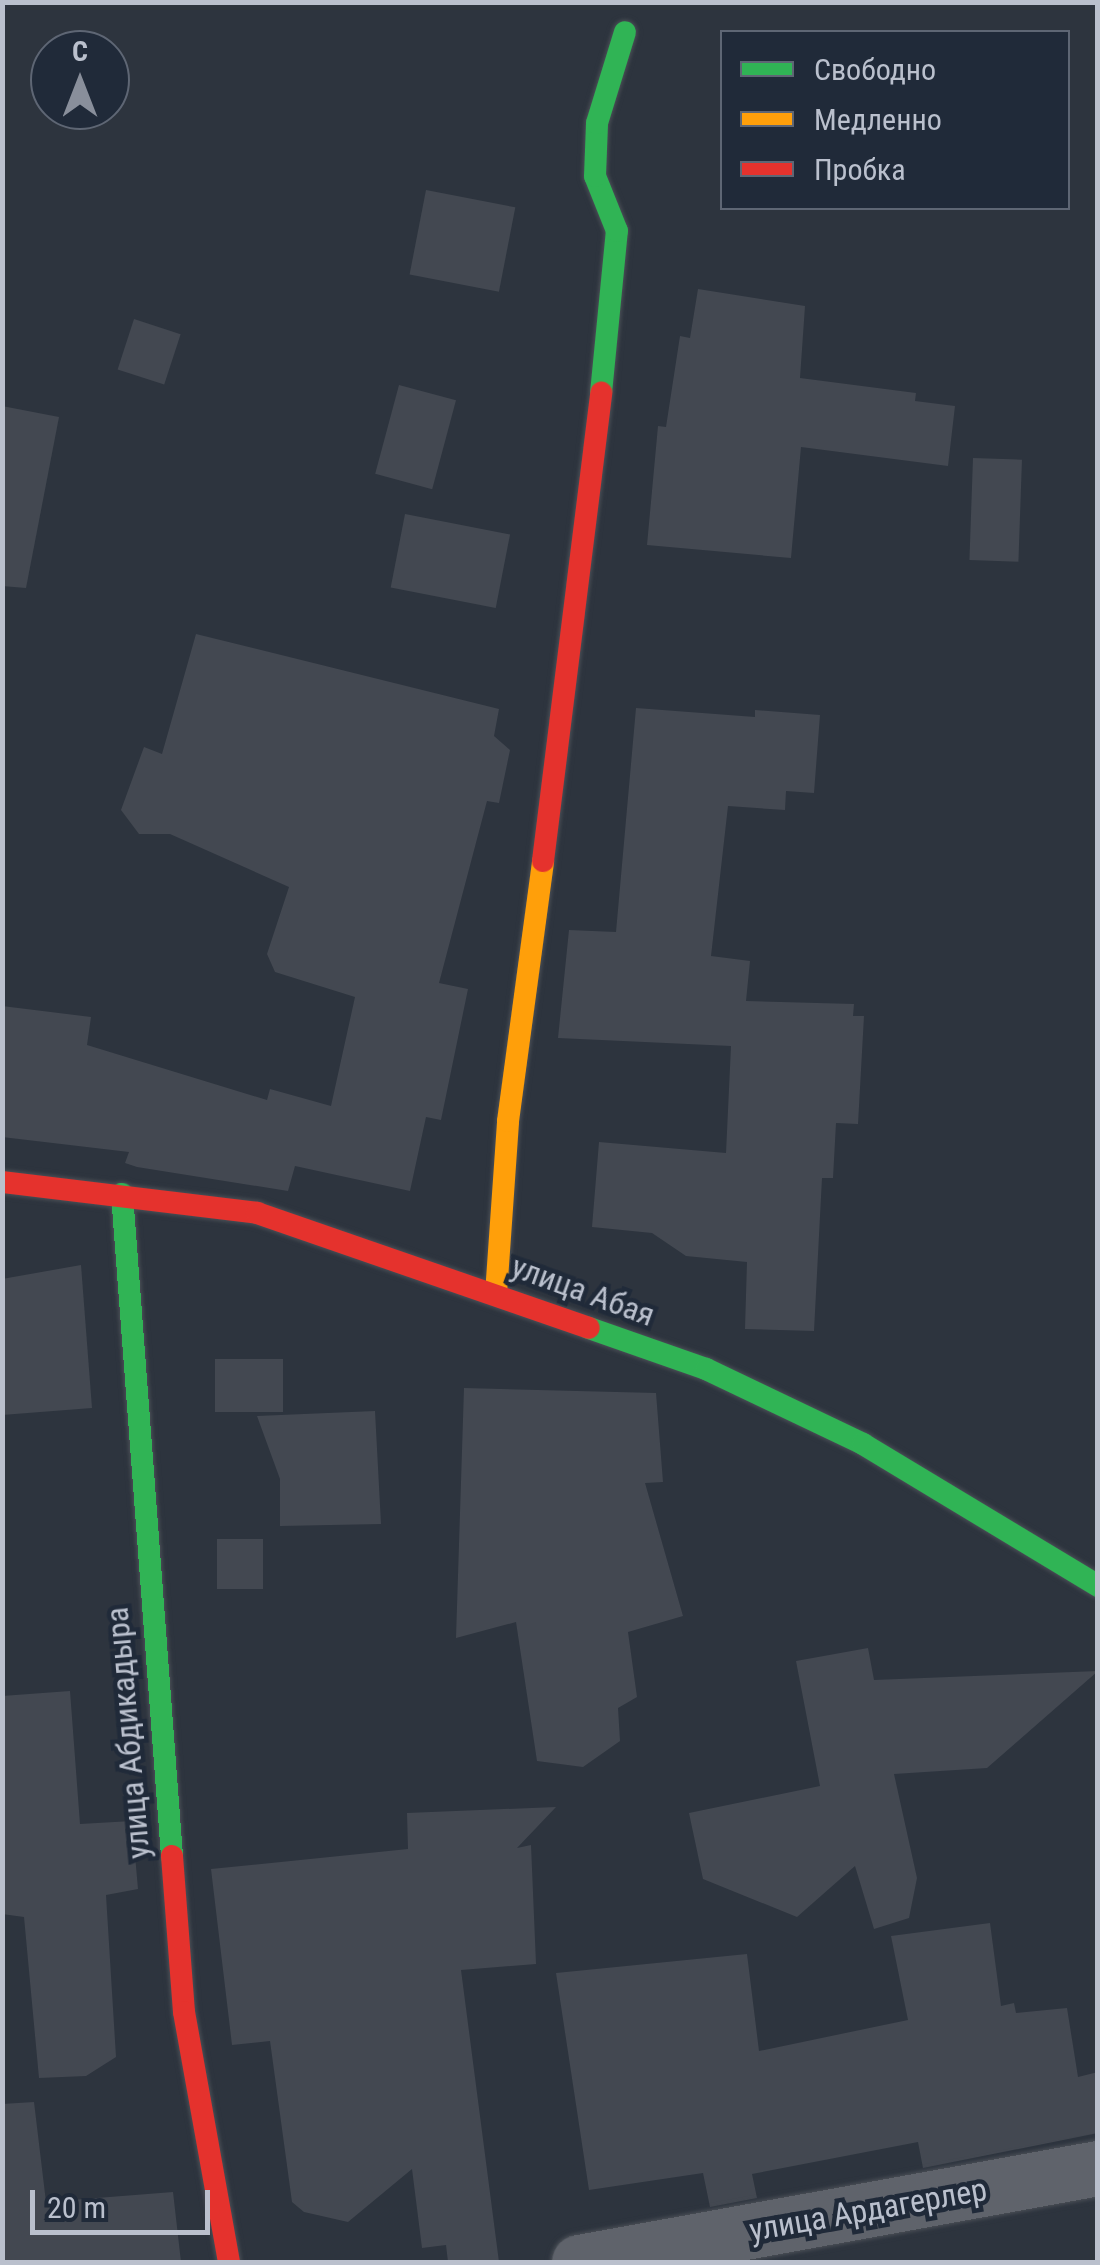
<!DOCTYPE html>
<meta charset="utf-8">
<style>
body{margin:0}
#map{position:relative;width:1100px;height:2265px;overflow:hidden;background:#2d343e;font-family:"Roboto Condensed",sans-serif}
div>[style]{position:absolute}
.building>*{inset:0;background:#434851;transform-origin:0 0}
.roads{filter:drop-shadow(0 0 2px #4a4f56) drop-shadow(0 0 2px #4a4f56)}
.street>*{height:55px;margin:-27.5px;padding:0 27.5px;transform-origin:27.5px;border-radius:27.5px;background:#5f636b}
.fast>*{height:22px;margin:-11px;padding:0 11px;transform-origin:11px;border-radius:11px;background:#30b455}
.slow>*{height:22px;margin:-11px;padding:0 11px;transform-origin:11px;border-radius:11px;background:#ff9f0a}
.jam>*{height:22px;margin:-11px;padding:0 11px;transform-origin:11px;border-radius:11px;background:#e5322d}
span{translate:-50% -50%;white-space:nowrap;text-align:center;line-height:1.15;-webkit-text-stroke:9px #202a39;paint-order:stroke}
.street-label{font-size:32px;color:#bac0cd}
.frame{position:absolute;inset:0;border:5px solid #bac0cd;pointer-events:none}
.legend{position:absolute;left:720px;top:30px;width:350px;height:180px;box-sizing:border-box;background:#202a39;border:2px solid #5e6674;margin:0;padding:12px 18px;list-style:none;font-size:30px;color:#bac0cd}
.legend li{display:flex;align-items:center;gap:20px;height:50px}
.legend b{width:50px;border:2px solid #5e6674}
.north{position:absolute;left:30px;top:30px;width:100px;height:100px;box-sizing:border-box;background:#202a39;border:2px solid #5e6674;border-radius:50%;rotate:0deg;font-size:28px;font-weight:700;line-height:40px;text-align:center;color:#bac0cd}
.north::after{content:'';display:block;margin:auto;width:35px;height:45px;background:#898f9b;clip-path:polygon(50% 0,100% 100%,50% 72%,0 100%)}
.scale{position:absolute;left:30px;top:2190px;width:180px;height:45px;box-sizing:border-box;border:5px solid #bac0cd;border-top:0;padding-left:12px;font-size:30px;line-height:35px;white-space:nowrap;color:#bac0cd;-webkit-text-stroke:8px #202a39;paint-order:stroke}
</style>
<div id="map">
<div class="building">
<div style="left:426px;top:190px;width:91px;height:86px;rotate:11deg"></div>
<div style="clip-path:polygon(698px 289px,805px 306px,800px 378px,916px 393px,915px 401px,955px 406px,948px 466px,801px 447px,791px 558px,647px 545px,658px 426px,666px 427px,680px 336px,690px 338px)"></div>
<div style="left:134px;top:319px;width:49px;height:53px;rotate:18deg"></div>
<div style="left:399px;top:385px;width:59px;height:92px;rotate:15deg"></div>
<div style="clip-path:polygon(2px 406px,59px 417px,26px 588px,2px 586px)"></div>
<div style="left:973px;top:458px;width:49px;height:102px;rotate:2deg"></div>
<div style="left:405px;top:514px;width:107px;height:75px;rotate:11deg"></div>
<div style="clip-path:polygon(196px 634px,499px 709px,494px 736px,510px 750px,499px 803px,487px 801px,439px 983px,468px 989px,441px 1120px,426px 1117px,410px 1191px,295px 1166px,288px 1191px,137px 1167px,125px 1163px,129px 1152px,2px 1137px,2px 1006px,91px 1017px,87px 1045px,267px 1100px,270px 1089px,331px 1106px,355px 997px,275px 972px,267px 954px,289px 887px,170px 834px,139px 834px,121px 810px,144px 747px,162px 754px)"></div>
<div style="clip-path:polygon(636px 708px,755px 717px,755px 710px,820px 715px,814px 793px,786px 791px,785px 810px,728px 806px,711px 956px,750px 961px,746px 1001px,854px 1004px,853px 1016px,864px 1016px,858px 1124px,836px 1123px,833px 1178px,822px 1178px,814px 1331px,745px 1329px,747px 1262px,686px 1256px,652px 1233px,592px 1227px,599px 1142px,726px 1153px,731px 1046px,558px 1038px,569px 930px,616px 932px)"></div>
<div style="clip-path:polygon(81px 1265px,92px 1408px,2px 1415px,2px 1279px)"></div>
<div style="left:215px;top:1359px;width:68px;height:53px"></div>
<div style="clip-path:polygon(464px 1388px,656px 1393px,663px 1482px,645px 1483px,683px 1616px,628px 1632px,637px 1697px,618px 1708px,620px 1741px,583px 1767px,537px 1761px,516px 1622px,456px 1638px)"></div>
<div style="clip-path:polygon(375px 1411px,381px 1524px,280px 1526px,280px 1479px,257px 1416px)"></div>
<div style="left:217px;top:1539px;width:46px;height:50px"></div>
<div style="clip-path:polygon(868px 1648px,874px 1680px,1098px 1671px,987px 1768px,894px 1774px,917px 1878px,909px 1918px,874px 1929px,855px 1866px,797px 1917px,703px 1879px,689px 1813px,820px 1786px,796px 1661px)"></div>
<div style="clip-path:polygon(70px 1691px,80px 1824px,132px 1821px,138px 1889px,106px 1895px,116px 2057px,86px 2076px,39px 2078px,24px 1917px,2px 1914px,2px 1696px)"></div>
<div style="clip-path:polygon(556px 1807px,517px 1848px,531px 1845px,536px 1964px,461px 1970px,499px 2262px,448px 2262px,446px 2245px,422px 2248px,412px 2169px,348px 2222px,304px 2212px,292px 2202px,270px 2041px,232px 2045px,211px 1869px,408px 1849px,407px 1813px)"></div>
<div style="clip-path:polygon(990px 1923px,1001px 2006px,1014px 2003px,1016px 2013px,1067px 2008px,1078px 2077px,1098px 2072px,1098px 2133px,923px 2168px,918px 2142px,752px 2174px,757px 2198px,710px 2207px,703px 2173px,589px 2190px,556px 1973px,747px 1954px,759px 2051px,908px 2020px,891px 1936px)"></div>
<div style="clip-path:polygon(34px 2102px,46px 2202px,173px 2192px,181px 2262px,2px 2262px,2px 2104px)"></div>
</div>
<div class="roads">
<div class="street">
<div style="left:579px;top:2262px;width:527px;rotate:-10.27deg"></div>
</div>
<div class="fast">
<div style="left:601px;top:393px;width:163px;rotate:-84.4deg"></div>
<div style="left:617px;top:231px;width:59px;rotate:-111.8deg"></div>
<div style="left:595px;top:176px;width:53px;rotate:-87.8deg"></div>
<div style="left:597px;top:123px;width:95px;rotate:-72.9deg"></div>
<div style="left:122px;top:1194px;width:664px;rotate:85.68deg"></div>
<div style="left:589px;top:1328px;width:124px;rotate:19.3deg"></div>
<div style="left:706px;top:1369px;width:174px;rotate:25.5deg"></div>
<div style="left:863px;top:1444px;width:275px;rotate:31.1deg"></div>
</div>
<div class="slow">
<div style="left:496px;top:1294px;width:173px;rotate:-86deg"></div>
<div style="left:508px;top:1121px;width:262px;rotate:-82.3deg"></div>
</div>
<div class="jam">
<div style="left:543px;top:861px;width:472px;rotate:-82.9deg"></div>
<div style="left:2px;top:1182px;width:257px;rotate:6.9deg"></div>
<div style="left:257px;top:1213px;width:351px;rotate:19.1deg"></div>
<div style="left:172px;top:1856px;width:156px;rotate:85.6deg"></div>
<div style="left:184px;top:2012px;width:254px;rotate:79.8deg"></div>
</div>
</div>
<div class="street-label">
<span style="left:583px;top:1291px;rotate:20deg">улица Абая</span>
<span style="left:128px;top:1733px;rotate:-95deg">улица Абдикадыра</span>
<span style="left:868px;top:2210px;rotate:-10deg">улица Ардагерлер</span>
</div>
<div class="frame"></div>
<ul class="legend">
<li><b style="height:12px;background:#30b455"></b>Свободно</li>
<li><b style="height:12px;background:#ff9f0a"></b>Медленно</li>
<li><b style="height:12px;background:#e5322d"></b>Пробка</li>
</ul>
<div class="north">С</div>
<div class="scale">20 m</div>
</div>
